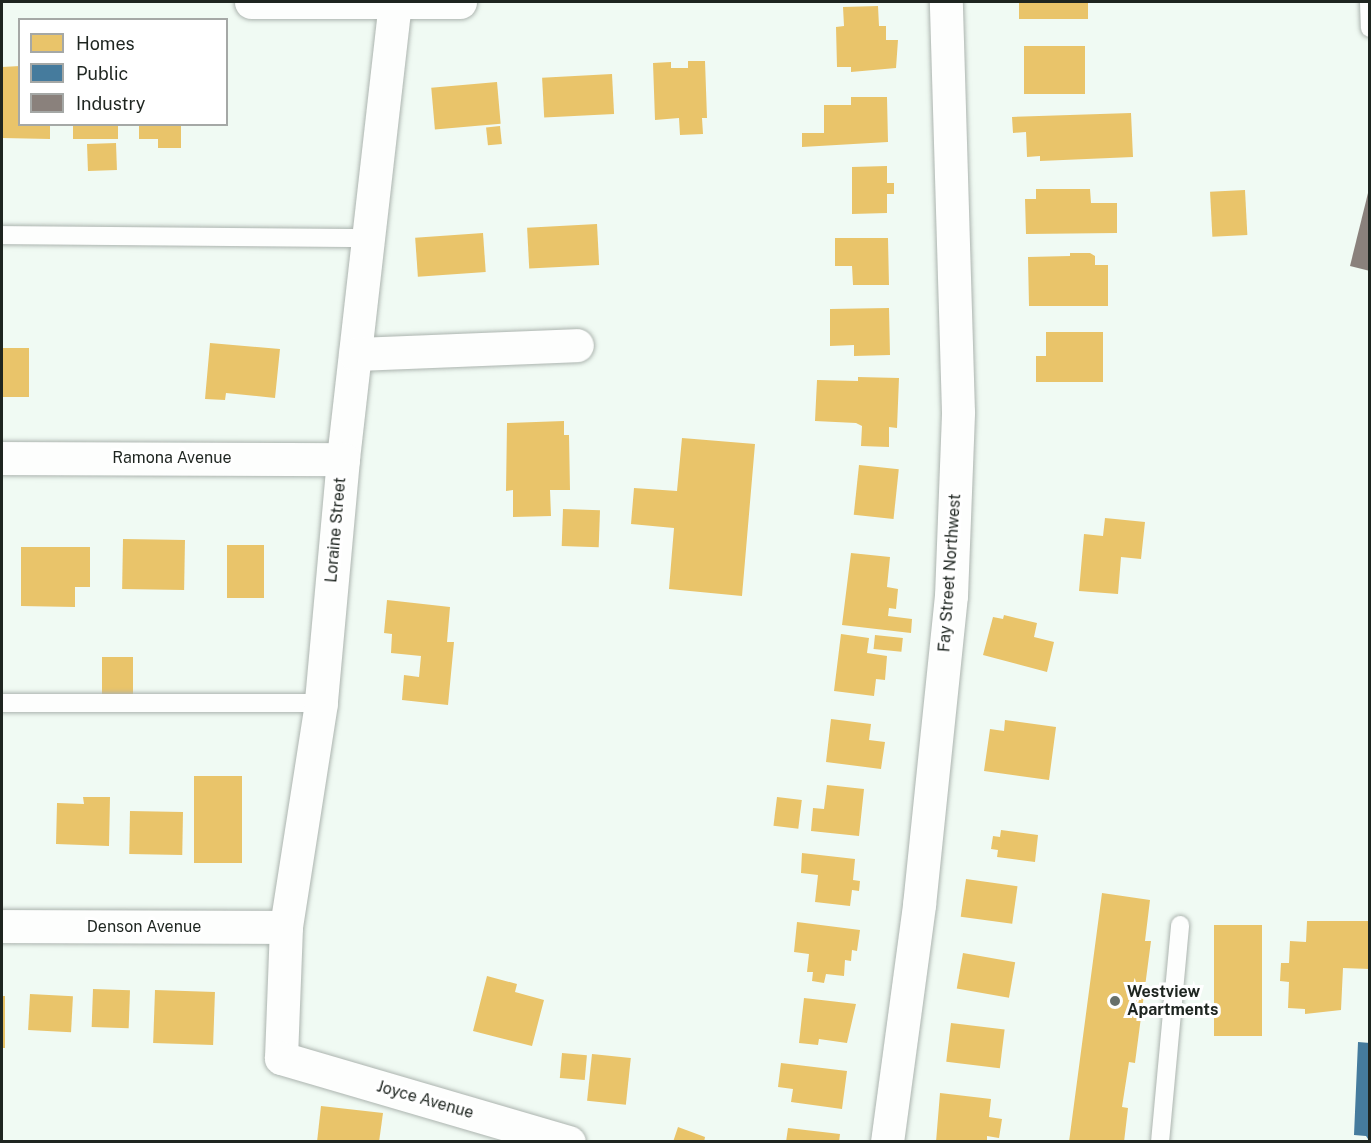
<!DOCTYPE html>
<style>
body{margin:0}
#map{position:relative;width:1371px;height:1143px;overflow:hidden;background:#f0faf3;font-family:"Public Sans",sans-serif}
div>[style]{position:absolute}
.homes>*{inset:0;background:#e9c46a;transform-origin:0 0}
.public>*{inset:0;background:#457b9d}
.industry>*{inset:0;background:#8a817c}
.roads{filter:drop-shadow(0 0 2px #acb4af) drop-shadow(0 0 2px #acb4af)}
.service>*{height:18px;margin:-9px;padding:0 9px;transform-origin:9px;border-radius:9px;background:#fdfefd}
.minor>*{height:33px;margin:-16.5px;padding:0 16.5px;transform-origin:16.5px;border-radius:16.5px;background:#fdfefd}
.dots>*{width:16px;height:16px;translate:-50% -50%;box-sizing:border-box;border:3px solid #fff;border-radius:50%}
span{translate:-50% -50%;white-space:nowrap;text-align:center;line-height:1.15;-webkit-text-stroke:6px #fff;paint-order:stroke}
.street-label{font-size:16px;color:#1e2520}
.poi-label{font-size:16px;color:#1e2520;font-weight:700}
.left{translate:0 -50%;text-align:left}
.frame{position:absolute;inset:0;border:3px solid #1e2520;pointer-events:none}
.legend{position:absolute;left:18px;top:18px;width:210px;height:108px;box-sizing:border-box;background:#fff;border:2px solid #a5a8a6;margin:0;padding:8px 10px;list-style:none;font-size:18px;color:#1e2520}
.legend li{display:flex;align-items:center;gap:12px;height:30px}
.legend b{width:30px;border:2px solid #a5a8a6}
</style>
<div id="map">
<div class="homes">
<div style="left:1019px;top:2px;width:69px;height:17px"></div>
<div style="clip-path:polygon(878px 6px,879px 26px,886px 26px,886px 40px,898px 40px,896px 68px,851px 72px,851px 67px,837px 67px,836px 27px,844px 26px,843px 7px)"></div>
<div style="left:1024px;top:46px;width:61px;height:48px"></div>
<div style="clip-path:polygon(688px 61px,705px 61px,707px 118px,702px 118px,703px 134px,680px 135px,679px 118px,655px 120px,653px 63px,671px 62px,671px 68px,688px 68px)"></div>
<div style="clip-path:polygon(20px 66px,20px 124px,50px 124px,50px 139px,2px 138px,2px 67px)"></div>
<div style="left:612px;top:74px;width:40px;height:70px;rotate:87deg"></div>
<div style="left:497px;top:82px;width:42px;height:66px;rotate:85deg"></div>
<div style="clip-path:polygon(851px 97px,887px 97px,888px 142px,802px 147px,802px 133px,824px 133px,824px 105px,851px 105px)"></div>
<div style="clip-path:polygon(1131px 113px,1133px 157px,1040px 161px,1040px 156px,1027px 157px,1026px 132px,1013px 133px,1012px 117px)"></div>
<div style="left:73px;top:124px;width:45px;height:15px"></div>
<div style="clip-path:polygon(139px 124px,181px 124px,181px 148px,158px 148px,158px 139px,139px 139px)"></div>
<div style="left:500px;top:126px;width:18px;height:14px;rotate:84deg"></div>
<div style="left:116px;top:143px;width:27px;height:29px;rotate:88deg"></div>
<div style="clip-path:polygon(887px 166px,887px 183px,894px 183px,894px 194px,887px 194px,887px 213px,852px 214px,852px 167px)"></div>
<div style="clip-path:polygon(1036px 189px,1090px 189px,1091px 203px,1117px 203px,1117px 233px,1026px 234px,1025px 199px,1036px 199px)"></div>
<div style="left:1245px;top:190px;width:45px;height:35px;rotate:87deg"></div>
<div style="left:597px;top:224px;width:41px;height:70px;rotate:87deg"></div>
<div style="left:483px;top:233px;width:39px;height:68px;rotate:86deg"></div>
<div style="clip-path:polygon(835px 238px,888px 238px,889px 285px,853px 285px,852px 266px,835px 266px)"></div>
<div style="clip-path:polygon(1070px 253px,1090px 253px,1095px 256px,1095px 265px,1108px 265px,1108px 306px,1029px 306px,1028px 257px,1070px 256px)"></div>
<div style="clip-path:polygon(889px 308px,890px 355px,854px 356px,854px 345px,830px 346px,830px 309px)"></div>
<div style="clip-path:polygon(1046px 332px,1103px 332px,1103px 382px,1036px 382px,1036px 356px,1046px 356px)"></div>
<div style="clip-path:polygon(210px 343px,280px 349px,275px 398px,226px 393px,225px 400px,205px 399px)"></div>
<div style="left:2px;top:348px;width:27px;height:49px"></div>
<div style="clip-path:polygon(858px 377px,899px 378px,897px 428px,889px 427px,889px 447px,861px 446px,862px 426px,856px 423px,815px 421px,817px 380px,858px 381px)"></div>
<div style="clip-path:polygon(564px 421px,564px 435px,569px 435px,570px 490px,550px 490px,551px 516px,513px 517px,513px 490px,506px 491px,507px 423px)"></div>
<div style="clip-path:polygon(682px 438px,755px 444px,742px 596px,669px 589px,674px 528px,631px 524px,634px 488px,677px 491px)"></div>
<div style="left:859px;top:465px;width:40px;height:50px;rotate:6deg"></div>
<div style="left:563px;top:509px;width:37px;height:37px;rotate:2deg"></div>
<div style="clip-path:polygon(1105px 518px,1145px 522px,1141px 559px,1121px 557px,1118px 594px,1079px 591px,1084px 534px,1103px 536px)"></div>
<div style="left:123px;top:539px;width:62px;height:50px;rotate:1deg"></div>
<div style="left:227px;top:545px;width:37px;height:53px"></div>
<div style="clip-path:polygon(21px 547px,90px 547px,90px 587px,75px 587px,75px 607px,21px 606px)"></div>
<div style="clip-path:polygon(851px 553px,890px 557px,887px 587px,898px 589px,896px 609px,889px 608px,888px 616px,912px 619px,911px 633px,842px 625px)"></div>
<div style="clip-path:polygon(387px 600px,450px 607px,447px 642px,454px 642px,448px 705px,402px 700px,404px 675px,419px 677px,421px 656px,391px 653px,392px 634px,384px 633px)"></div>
<div style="clip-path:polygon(1004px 615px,1037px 623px,1034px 637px,1054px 642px,1047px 672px,983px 655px,993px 617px,1003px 619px)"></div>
<div style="clip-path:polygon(841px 634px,869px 638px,867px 653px,887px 656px,885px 680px,876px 679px,874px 696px,834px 691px)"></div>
<div style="left:875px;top:635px;width:28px;height:14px;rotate:6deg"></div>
<div style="left:102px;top:657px;width:31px;height:37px"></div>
<div style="clip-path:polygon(831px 719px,871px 724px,869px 740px,885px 742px,881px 769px,826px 762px)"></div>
<div style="clip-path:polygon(1005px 720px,1056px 727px,1049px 780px,984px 771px,990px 729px,1004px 731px)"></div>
<div style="left:194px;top:776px;width:48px;height:87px"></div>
<div style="clip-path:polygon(827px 785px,864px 789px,859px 836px,811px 831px,813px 808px,824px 809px)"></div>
<div style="clip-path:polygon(83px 797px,110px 797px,109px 846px,56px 844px,57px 803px,84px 804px)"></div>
<div style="left:777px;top:797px;width:25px;height:29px;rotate:7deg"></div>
<div style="left:130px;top:811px;width:53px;height:43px;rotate:1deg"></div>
<div style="clip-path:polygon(1001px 830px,1038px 835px,1035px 862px,997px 857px,998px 850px,991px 849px,993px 836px,1000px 837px)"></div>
<div style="clip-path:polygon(802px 853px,855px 859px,853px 880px,860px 881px,859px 891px,852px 890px,850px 906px,815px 902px,818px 875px,801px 873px)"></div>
<div style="left:966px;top:879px;width:52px;height:38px;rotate:8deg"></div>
<div style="clip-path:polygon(1102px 893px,1150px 900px,1145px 941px,1151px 941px,1135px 1063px,1129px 1062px,1122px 1107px,1128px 1108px,1124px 1142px,1069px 1142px)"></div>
<div style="clip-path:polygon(1307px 921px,1370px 921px,1370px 969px,1343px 968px,1341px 1010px,1305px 1014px,1305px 1009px,1288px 1008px,1289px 982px,1280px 981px,1281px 963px,1289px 963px,1290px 941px,1306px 942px)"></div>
<div style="clip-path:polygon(797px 922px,860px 930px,857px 951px,852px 950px,851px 961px,845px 960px,844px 976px,826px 974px,824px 983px,812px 981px,813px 972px,807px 972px,809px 954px,794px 952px)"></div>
<div style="left:1214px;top:925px;width:48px;height:111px"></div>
<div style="left:963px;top:953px;width:53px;height:36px;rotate:10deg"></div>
<div style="clip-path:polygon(487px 976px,517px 984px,515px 992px,544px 1000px,532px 1046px,473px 1031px)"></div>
<div style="left:93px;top:989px;width:37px;height:38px;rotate:2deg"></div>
<div style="left:155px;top:990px;width:60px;height:53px;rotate:2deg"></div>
<div style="left:30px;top:994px;width:43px;height:36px;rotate:3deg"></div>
<div style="left:2px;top:996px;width:3px;height:52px"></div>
<div style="clip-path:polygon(804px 998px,856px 1004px,847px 1043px,819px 1039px,818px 1045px,799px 1043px)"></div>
<div style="left:951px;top:1023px;width:54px;height:39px;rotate:7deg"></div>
<div style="left:562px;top:1053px;width:25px;height:25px;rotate:5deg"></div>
<div style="left:592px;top:1054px;width:39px;height:47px;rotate:6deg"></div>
<div style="clip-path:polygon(781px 1063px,847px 1071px,842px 1109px,791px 1102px,793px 1089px,778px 1087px)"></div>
<div style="clip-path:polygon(940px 1093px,991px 1099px,989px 1117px,1002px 1119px,999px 1138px,987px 1136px,987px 1142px,936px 1142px)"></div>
<div style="clip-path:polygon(321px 1106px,383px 1113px,379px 1142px,317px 1142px)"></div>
<div style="clip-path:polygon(678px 1127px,705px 1137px,704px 1142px,673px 1142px)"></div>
<div style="clip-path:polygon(788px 1128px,840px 1134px,839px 1142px,786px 1142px)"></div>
</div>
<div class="public">
<div style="clip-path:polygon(1358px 1042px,1370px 1043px,1370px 1142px,1366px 1136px,1354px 1135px)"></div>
</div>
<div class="industry">
<div style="clip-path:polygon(1369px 189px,1370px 189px,1370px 271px,1350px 266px)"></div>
</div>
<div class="roads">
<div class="service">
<div style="left:1369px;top:2px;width:26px;rotate:88deg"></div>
<div style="left:2px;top:235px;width:367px;rotate:0.5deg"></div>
<div style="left:2px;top:703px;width:319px"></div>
<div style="left:1160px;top:1142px;width:218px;rotate:-84.7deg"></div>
</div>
<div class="minor">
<div style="left:251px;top:2px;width:209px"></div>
<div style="left:395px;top:2px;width:460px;rotate:96.5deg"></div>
<div style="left:343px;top:459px;width:245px;rotate:95.2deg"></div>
<div style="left:321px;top:703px;width:227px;rotate:98.9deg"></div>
<div style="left:286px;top:927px;width:131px;rotate:92.2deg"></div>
<div style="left:281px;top:1058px;width:300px;rotate:16.3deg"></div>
<div style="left:355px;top:354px;width:222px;rotate:-2.3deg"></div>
<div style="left:2px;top:458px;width:341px;rotate:0.2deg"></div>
<div style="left:2px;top:926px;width:284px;rotate:0.2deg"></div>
<div style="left:887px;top:1142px;width:239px;rotate:-82.3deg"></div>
<div style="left:919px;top:905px;width:311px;rotate:-84.1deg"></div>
<div style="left:951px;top:596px;width:184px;rotate:-87.8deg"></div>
<div style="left:958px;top:412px;width:410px;rotate:-91.7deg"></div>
</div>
</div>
<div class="dots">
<div style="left:1115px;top:1001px;background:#68706a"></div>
</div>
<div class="street-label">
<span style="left:172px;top:458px">Ramona Avenue</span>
<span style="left:336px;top:530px;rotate:-85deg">Loraine Street</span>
<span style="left:950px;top:573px;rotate:-86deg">Fay Street Northwest</span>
<span style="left:144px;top:927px">Denson Avenue</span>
<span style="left:425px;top:1100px;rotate:16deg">Joyce Avenue</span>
</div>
<div class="poi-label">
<span class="left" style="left:1127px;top:1001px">Westview<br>Apartments</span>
</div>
<div class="frame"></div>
<ul class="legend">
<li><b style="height:16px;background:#e9c46a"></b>Homes</li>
<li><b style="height:16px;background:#457b9d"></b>Public</li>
<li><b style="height:16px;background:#8a817c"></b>Industry</li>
</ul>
</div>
